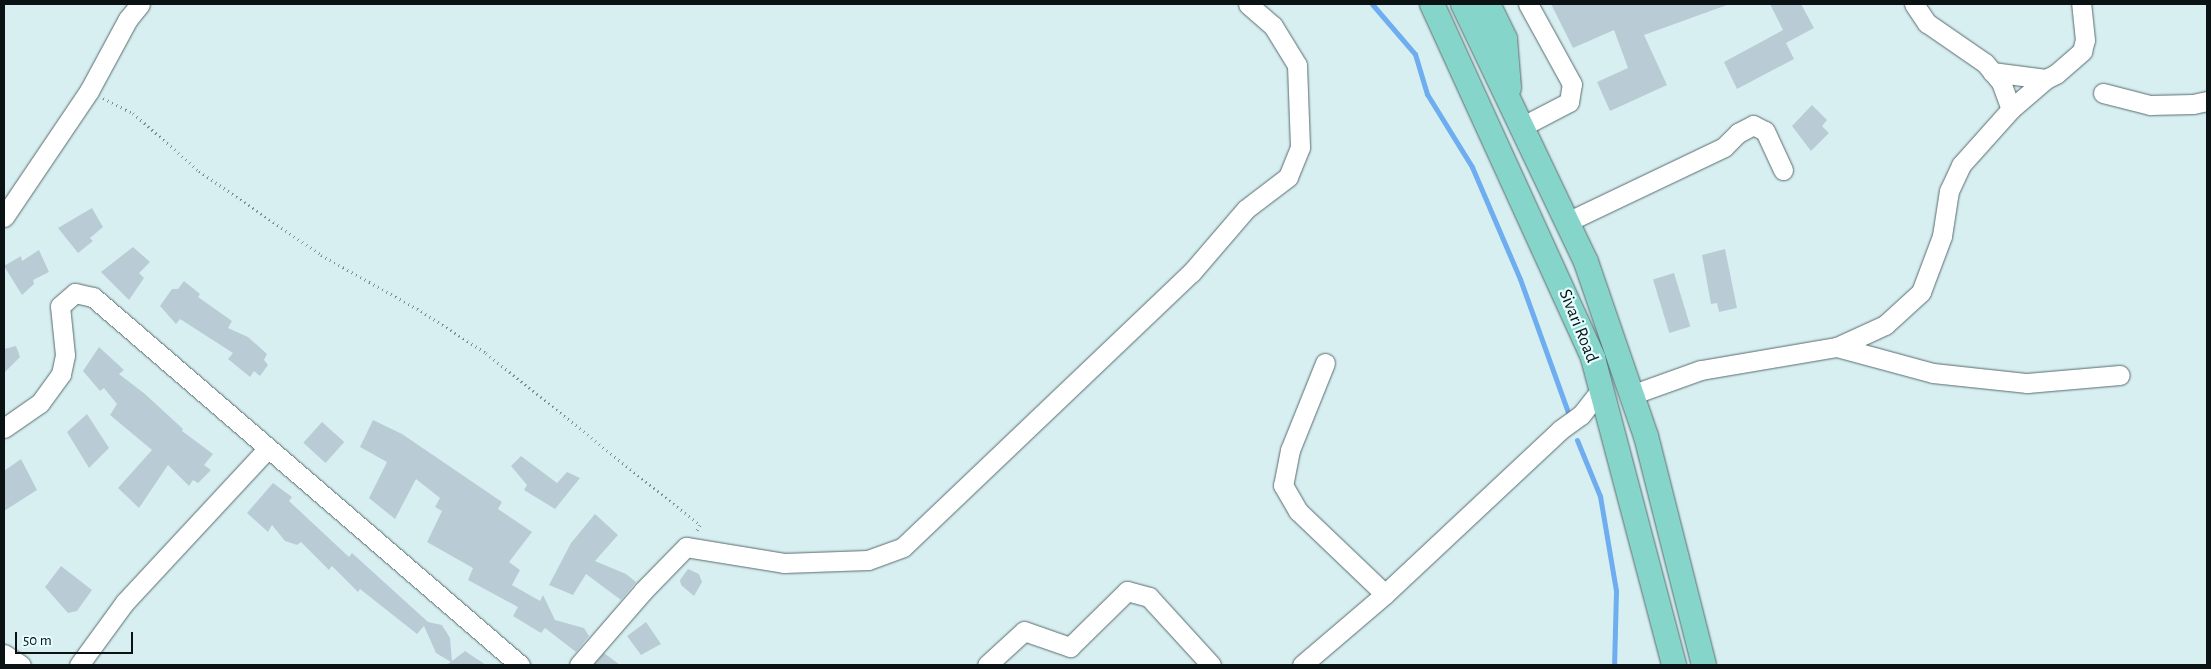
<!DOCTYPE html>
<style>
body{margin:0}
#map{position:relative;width:2211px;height:669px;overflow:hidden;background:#d8eff2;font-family:"Alegreya Sans",sans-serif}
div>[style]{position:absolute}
.stream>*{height:5px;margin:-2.5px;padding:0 2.5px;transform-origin:2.5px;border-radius:2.5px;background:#6eadef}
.building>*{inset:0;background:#b9ccd5;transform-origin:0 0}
.path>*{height:3px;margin-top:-1.5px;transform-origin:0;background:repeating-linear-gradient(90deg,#7c8d8f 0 1px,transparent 0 5px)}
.roads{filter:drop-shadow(0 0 1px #576b6e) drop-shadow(0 0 1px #576b6e)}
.minor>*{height:19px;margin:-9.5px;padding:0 9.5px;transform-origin:9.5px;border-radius:9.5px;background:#fff}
.major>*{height:24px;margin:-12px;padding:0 12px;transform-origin:12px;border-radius:12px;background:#86d5ca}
span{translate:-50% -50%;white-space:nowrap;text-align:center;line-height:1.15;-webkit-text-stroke:4.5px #e5fdff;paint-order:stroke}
.street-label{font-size:18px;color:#0a1213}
.frame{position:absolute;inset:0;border:5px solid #0a1213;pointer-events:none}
.scale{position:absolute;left:15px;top:632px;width:118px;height:22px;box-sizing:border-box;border:2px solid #0a1213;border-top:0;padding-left:6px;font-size:15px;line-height:18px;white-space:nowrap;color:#0a1213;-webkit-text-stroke:4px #e5fdff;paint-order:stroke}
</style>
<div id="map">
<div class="stream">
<div style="left:1372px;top:4px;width:66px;rotate:49.3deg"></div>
<div style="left:1415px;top:54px;width:42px;rotate:73.3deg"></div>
<div style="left:1427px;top:94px;width:86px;rotate:58.3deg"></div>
<div style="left:1472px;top:167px;width:122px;rotate:66.8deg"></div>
<div style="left:1520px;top:279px;width:145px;rotate:70.2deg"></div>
<div style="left:1577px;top:440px;width:61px;rotate:67.7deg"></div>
<div style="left:1600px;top:496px;width:96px;rotate:80.4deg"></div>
<div style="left:1616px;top:591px;width:74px;rotate:91.5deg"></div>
</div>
<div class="building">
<div style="clip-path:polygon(1551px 4px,1727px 4px,1727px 5px,1644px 35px,1667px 85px,1610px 111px,1597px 82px,1628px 68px,1614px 30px,1573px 48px)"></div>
<div style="clip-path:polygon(1770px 4px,1801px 4px,1814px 28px,1786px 43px,1794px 59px,1737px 89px,1724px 62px,1783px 30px)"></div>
<div style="clip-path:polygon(1812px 105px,1827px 120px,1822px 126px,1829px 133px,1811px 151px,1792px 126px)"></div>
<div style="clip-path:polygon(92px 208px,103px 227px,90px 238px,93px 241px,78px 253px,58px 228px)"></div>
<div style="clip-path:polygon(133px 247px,150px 262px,139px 273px,144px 278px,129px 300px,101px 272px)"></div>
<div style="clip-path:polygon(1725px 249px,1737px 308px,1719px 312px,1717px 303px,1711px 304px,1702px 255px)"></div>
<div style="clip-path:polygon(39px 250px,49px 272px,33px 280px,34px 284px,22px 295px,4px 266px,21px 256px,22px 261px)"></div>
<div style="left:1674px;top:273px;width:56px;height:22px;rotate:73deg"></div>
<div style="clip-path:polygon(184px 281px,200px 294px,198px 297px,232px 321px,228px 328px,248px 337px,267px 354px,264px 360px,268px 365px,260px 376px,254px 371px,250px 377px,228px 359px,233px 353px,180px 319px,176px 324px,160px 306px,172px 289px,178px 289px)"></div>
<div style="clip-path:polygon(16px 346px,20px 357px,4px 373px,4px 349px)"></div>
<div style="clip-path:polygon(99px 347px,124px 370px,119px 374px,145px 394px,183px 429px,182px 431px,213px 454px,204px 465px,211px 470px,198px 483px,193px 480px,189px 486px,168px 465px,139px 508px,118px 488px,152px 450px,110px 415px,117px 404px,104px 388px,100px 391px,83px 371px)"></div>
<div style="clip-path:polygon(87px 414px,109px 448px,89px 468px,67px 432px)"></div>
<div style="clip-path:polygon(373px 420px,402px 434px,502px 502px,498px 509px,532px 532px,509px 562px,520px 570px,512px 585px,540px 601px,543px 595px,555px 620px,584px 628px,589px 636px,576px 652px,545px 628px,541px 633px,513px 616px,518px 607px,468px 580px,473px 568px,427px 542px,442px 511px,435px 507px,440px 498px,416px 479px,395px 519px,369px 498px,387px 462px,360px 447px)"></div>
<div style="left:322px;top:422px;width:30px;height:28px;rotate:42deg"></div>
<div style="clip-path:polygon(521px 456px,557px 483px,567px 472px,580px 478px,555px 509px,524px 490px,527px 485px,511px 466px)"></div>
<div style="clip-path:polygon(21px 459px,37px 490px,4px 511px,4px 471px)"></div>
<div style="clip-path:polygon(273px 483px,292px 497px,289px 501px,349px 557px,352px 553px,428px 622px,442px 625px,450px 638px,452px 661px,465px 651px,486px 665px,446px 665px,451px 662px,436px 653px,424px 626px,417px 634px,360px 589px,358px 592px,332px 566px,329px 570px,301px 542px,297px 545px,285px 541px,272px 525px,268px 532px,247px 513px)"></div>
<div style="clip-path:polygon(595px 514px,618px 535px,595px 561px,626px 574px,636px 582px,621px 600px,586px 574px,573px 595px,549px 585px,571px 543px)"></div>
<div style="clip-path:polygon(61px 566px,92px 590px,77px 611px,68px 613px,45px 587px)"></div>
<div style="clip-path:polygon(688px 569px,699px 574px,702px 582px,694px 596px,681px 585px,680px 580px)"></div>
<div style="clip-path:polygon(646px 622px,661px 644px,641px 655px,627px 636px)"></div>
<div style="clip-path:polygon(604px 653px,620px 665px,594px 665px)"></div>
</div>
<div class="path">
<div style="left:103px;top:98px;width:34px;rotate:27deg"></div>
<div style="left:133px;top:113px;width:88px;rotate:41.3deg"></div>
<div style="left:199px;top:171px;width:148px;rotate:34.5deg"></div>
<div style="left:321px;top:255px;width:115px;rotate:29.2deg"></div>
<div style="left:421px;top:311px;width:77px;rotate:32.9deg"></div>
<div style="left:486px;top:353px;width:275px;rotate:38.8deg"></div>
<div style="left:700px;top:525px;width:8px;rotate:120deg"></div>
</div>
<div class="roads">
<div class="minor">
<div style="left:1914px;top:4px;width:23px;rotate:56deg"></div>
<div style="left:1927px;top:23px;width:70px;rotate:34.6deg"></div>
<div style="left:1985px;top:63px;width:25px;rotate:50deg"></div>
<div style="left:2001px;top:82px;width:29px;rotate:70deg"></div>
<div style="left:1992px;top:72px;width:54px;rotate:7.4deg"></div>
<div style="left:2046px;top:79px;width:11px;rotate:-27deg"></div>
<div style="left:2056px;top:74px;width:35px;rotate:-41deg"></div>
<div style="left:2082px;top:51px;width:11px;rotate:-75deg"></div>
<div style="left:2085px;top:40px;width:36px;rotate:-96deg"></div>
<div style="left:2103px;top:93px;width:49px;rotate:14.3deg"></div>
<div style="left:2150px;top:105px;width:43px;rotate:-1.3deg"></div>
<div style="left:2193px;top:104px;width:14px;rotate:-12deg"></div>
<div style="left:1521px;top:127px;width:54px;rotate:-27.5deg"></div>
<div style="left:1569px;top:102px;width:18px;rotate:-81deg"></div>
<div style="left:1572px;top:84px;width:91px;rotate:-118.8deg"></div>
<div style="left:4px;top:217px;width:152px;rotate:-56deg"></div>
<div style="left:89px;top:91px;width:82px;rotate:-61.6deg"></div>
<div style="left:128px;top:19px;width:19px;rotate:-51deg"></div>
<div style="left:1567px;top:222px;width:174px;rotate:-25.5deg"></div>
<div style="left:1724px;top:147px;width:20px;rotate:-45deg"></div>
<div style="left:1738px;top:133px;width:17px;rotate:-28deg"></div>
<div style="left:1753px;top:125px;width:13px;rotate:27deg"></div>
<div style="left:1765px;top:131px;width:43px;rotate:65.2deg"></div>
<div style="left:1837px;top:347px;width:99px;rotate:15.2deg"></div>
<div style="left:1933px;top:373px;width:95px;rotate:6.1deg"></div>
<div style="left:2027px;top:383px;width:93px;rotate:-4.9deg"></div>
<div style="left:1325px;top:363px;width:94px;rotate:111.9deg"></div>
<div style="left:1290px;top:450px;width:36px;rotate:101deg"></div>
<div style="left:1283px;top:485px;width:30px;rotate:60deg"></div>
<div style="left:1298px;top:511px;width:120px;rotate:43.7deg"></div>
<div style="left:1631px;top:395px;width:74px;rotate:-19.7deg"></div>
<div style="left:1701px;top:370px;width:138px;rotate:-9.6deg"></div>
<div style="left:1837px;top:347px;width:53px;rotate:-24.6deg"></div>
<div style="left:1885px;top:325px;width:49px;rotate:-42.5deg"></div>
<div style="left:1921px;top:292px;width:60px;rotate:-69.4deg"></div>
<div style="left:1942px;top:236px;width:46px;rotate:-81.2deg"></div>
<div style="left:1949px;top:191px;width:29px;rotate:-65deg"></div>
<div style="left:1961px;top:165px;width:75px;rotate:-48.2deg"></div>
<div style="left:2011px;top:109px;width:46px;rotate:-40.6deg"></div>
<div style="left:4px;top:428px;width:44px;rotate:-34.8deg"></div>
<div style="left:40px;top:403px;width:36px;rotate:-54deg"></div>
<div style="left:61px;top:374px;width:19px;rotate:-78deg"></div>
<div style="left:65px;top:355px;width:49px;rotate:-95.8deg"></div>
<div style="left:60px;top:306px;width:20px;rotate:-41deg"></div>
<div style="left:75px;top:293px;width:18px;rotate:13deg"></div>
<div style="left:93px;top:297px;width:564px;rotate:40.76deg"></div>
<div style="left:4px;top:654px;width:20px;rotate:33deg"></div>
<div style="left:79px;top:665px;width:78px;rotate:-53.9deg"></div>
<div style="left:125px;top:602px;width:209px;rotate:-47.1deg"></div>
<div style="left:579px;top:665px;width:98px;rotate:-49.1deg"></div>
<div style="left:643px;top:591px;width:62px;rotate:-45.7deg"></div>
<div style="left:686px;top:547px;width:99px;rotate:9.3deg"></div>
<div style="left:784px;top:563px;width:84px;rotate:-2deg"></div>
<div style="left:868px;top:560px;width:37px;rotate:-20deg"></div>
<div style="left:903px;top:547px;width:398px;rotate:-43.6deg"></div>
<div style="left:1191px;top:273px;width:84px;rotate:-49.3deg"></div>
<div style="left:1246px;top:209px;width:53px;rotate:-37.3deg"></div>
<div style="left:1288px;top:177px;width:32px;rotate:-68deg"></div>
<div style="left:1300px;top:147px;width:82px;rotate:-92.1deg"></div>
<div style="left:1297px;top:65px;width:46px;rotate:-121.6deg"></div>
<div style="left:1273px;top:26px;width:33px;rotate:-139deg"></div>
<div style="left:987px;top:665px;width:50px;rotate:-42.6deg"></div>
<div style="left:1024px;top:631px;width:49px;rotate:19.2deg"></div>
<div style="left:1070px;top:647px;width:80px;rotate:-44.5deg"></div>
<div style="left:1127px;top:591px;width:23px;rotate:15deg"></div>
<div style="left:1149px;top:597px;width:92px;rotate:47.6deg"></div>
<div style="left:1302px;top:665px;width:109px;rotate:-40.5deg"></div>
<div style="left:1385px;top:594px;width:240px;rotate:-43.1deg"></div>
<div style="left:1560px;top:430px;width:26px;rotate:-36deg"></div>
<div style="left:1581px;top:415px;width:33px;rotate:-52deg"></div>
</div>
<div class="major">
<div style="left:1432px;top:4px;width:389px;rotate:65.5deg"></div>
<div style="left:1593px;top:358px;width:318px;rotate:75.2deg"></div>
<div style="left:1463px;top:4px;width:286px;rotate:64.5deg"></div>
<div style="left:1586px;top:262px;width:184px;rotate:71deg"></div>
<div style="left:1646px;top:436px;width:236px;rotate:75.8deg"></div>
<div style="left:1488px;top:4px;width:39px;rotate:64deg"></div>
<div style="left:1505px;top:39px;width:49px;rotate:85.3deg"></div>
</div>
</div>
<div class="street-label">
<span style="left:1578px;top:326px;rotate:68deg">Sivari Road</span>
</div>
<div class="frame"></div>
<div class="scale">50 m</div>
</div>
